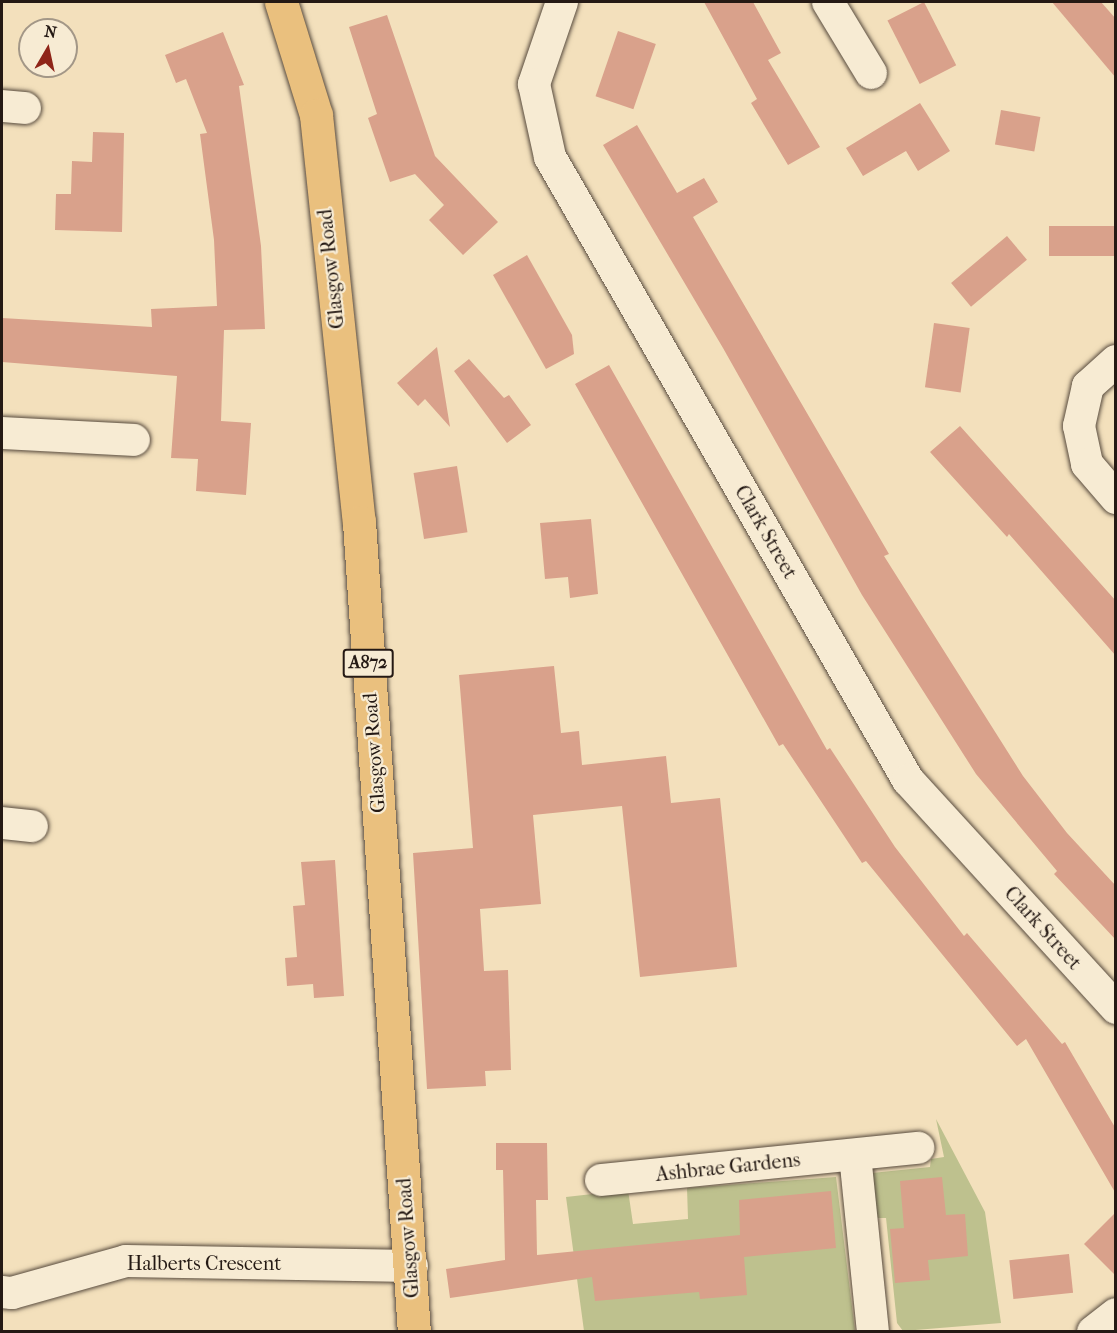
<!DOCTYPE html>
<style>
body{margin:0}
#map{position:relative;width:1117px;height:1333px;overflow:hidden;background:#f3e0bc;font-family:"IM FELL French Canon",serif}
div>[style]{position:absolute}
.green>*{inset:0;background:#bec18e}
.building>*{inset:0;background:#d9a18b;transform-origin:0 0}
.roads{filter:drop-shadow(0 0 2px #584b3e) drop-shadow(0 0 2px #584b3e)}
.minor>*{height:32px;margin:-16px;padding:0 16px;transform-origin:16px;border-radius:16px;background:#f7ebd3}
.primary>*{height:33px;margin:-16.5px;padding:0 16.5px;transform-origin:16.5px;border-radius:16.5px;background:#eac07e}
span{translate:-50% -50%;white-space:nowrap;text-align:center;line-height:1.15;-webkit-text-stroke:4.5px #f7ebd3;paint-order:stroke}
.shield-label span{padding:2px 4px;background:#f7ebd3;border:2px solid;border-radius:4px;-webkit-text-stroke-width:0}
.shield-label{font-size:18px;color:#241914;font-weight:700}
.street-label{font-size:20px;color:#241914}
.frame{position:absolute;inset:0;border:3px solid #241914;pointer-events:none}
.north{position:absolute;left:18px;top:18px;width:60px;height:60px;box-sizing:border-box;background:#f7ebd3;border:2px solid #a39787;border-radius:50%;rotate:9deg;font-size:16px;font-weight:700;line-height:24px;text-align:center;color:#241914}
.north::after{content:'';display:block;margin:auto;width:21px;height:27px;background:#8f2418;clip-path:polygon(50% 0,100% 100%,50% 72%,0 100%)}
</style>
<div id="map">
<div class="green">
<div style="clip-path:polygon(936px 1119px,985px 1212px,1001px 1323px,903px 1331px,897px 1323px,886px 1218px,876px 1218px,872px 1173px,930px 1167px,931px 1159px,944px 1157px)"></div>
<div style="clip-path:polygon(836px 1177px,855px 1331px,584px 1331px,566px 1197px,628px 1190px,633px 1224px,688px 1219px,687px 1188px)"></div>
</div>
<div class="building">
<div style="clip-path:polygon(704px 2px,753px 2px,781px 53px,768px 60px,820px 147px,788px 165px,751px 103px,757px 99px)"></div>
<div style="left:924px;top:2px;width:71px;height:41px;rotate:63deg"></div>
<div style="clip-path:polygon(1052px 2px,1101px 2px,1116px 19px,1116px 78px)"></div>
<div style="clip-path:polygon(387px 15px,435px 156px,498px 222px,463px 255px,429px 220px,444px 205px,415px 174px,390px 182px,368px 118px,377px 114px,349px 27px)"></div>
<div style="left:618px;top:31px;width:40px;height:69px;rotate:19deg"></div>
<div style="clip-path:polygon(223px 32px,244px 85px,239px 86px,261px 246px,265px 329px,224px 330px,221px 421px,251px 423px,246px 495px,196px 491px,198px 459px,171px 458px,177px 376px,2px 362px,2px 318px,152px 327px,151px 309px,217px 306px,214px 240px,200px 134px,207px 133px,186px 79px,176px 83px,165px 55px)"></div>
<div style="clip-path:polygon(920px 103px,950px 151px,918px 171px,906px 151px,863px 176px,846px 148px)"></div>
<div style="left:1001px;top:110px;width:40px;height:35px;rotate:10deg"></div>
<div style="clip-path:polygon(637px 125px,677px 193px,704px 178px,718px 202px,693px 217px,889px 554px,884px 556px,1023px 776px,1067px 833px,1116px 886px,1116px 940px,1054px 874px,1057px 871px,976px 774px,862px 595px,723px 348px,603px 145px)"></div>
<div style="clip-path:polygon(93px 132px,124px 133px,122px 232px,55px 230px,56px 194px,71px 194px,72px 161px,92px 162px)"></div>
<div style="left:1049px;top:226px;width:67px;height:30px"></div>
<div style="left:1007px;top:236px;width:31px;height:73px;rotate:50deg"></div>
<div style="clip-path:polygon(527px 255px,572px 335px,574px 354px,546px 369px,493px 275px)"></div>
<div style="left:934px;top:323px;width:36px;height:65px;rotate:8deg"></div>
<div style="clip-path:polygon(437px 347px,450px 427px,425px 399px,418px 406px,397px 383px)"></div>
<div style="clip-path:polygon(469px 359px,504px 398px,509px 395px,531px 425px,507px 443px,454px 371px)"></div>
<div style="clip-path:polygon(609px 365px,827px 750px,830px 748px,895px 847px,964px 936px,967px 933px,1062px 1044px,1065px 1042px,1116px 1129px,1116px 1194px,1026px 1039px,1017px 1046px,866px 861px,862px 863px,783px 744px,779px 746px,575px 384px)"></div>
<div style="clip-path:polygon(960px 426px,1116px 601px,1116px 656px,1009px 534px,1007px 537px,930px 452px)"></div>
<div style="left:457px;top:466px;width:67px;height:44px;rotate:81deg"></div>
<div style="clip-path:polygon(591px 519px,598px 594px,570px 598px,568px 577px,545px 579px,540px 523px)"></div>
<div style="clip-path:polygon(554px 666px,561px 733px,579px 731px,582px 765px,666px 756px,671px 803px,720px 798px,737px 967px,640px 977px,622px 806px,533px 815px,541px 904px,480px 909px,484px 971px,508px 970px,511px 1070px,485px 1071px,486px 1086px,427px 1089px,413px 853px,473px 848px,459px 675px)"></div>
<div style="clip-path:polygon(335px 860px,344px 996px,314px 998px,313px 984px,287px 986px,285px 958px,297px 957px,293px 906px,305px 905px,301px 862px)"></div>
<div style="clip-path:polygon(496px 1143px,547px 1143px,548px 1200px,536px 1200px,537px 1255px,740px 1235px,739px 1200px,831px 1191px,836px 1248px,744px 1257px,747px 1295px,700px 1299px,699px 1292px,595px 1301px,592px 1277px,450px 1298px,446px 1269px,505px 1260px,503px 1170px,496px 1170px)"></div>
<div style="clip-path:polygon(942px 1177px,946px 1215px,965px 1214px,968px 1256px,928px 1260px,930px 1280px,895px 1283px,890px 1229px,904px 1228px,900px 1181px)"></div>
<div style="clip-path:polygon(1116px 1212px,1116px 1276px,1084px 1244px)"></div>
<div style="left:1069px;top:1254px;width:39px;height:60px;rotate:84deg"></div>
</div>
<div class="roads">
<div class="minor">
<div style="left:562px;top:2px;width:87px;rotate:108.9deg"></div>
<div style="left:534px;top:84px;width:75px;rotate:77.6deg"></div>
<div style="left:550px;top:157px;width:719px;rotate:60.12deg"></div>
<div style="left:908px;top:780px;width:309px;rotate:47.6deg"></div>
<div style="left:828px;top:2px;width:83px;rotate:58.8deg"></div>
<div style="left:2px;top:106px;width:23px;rotate:5deg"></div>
<div style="left:1116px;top:361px;width:38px;rotate:138deg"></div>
<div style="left:1088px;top:386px;width:41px;rotate:102.7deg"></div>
<div style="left:1079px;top:426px;width:39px;rotate:78deg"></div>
<div style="left:1087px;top:464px;width:45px;rotate:49.5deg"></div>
<div style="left:2px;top:433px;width:132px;rotate:3deg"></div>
<div style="left:2px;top:823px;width:30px;rotate:6deg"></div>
<div style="left:855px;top:1155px;width:178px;rotate:84.2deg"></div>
<div style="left:601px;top:1180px;width:319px;rotate:-5.8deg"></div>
<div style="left:2px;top:1292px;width:10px;rotate:6deg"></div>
<div style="left:12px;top:1293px;width:118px;rotate:-15.7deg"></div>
<div style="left:126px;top:1261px;width:286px;rotate:1deg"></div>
<div style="left:1093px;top:1332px;width:29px;rotate:-38deg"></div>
</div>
<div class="primary">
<div style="left:281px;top:2px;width:118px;rotate:72.8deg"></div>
<div style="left:316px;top:115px;width:409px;rotate:84deg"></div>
<div style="left:359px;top:522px;width:812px;rotate:86.12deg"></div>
</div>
</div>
<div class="shield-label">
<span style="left:368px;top:663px">A872</span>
</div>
<div class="street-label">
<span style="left:331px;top:269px;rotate:-96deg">Glasgow Road</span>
<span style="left:766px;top:532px;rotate:60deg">Clark Street</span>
<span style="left:374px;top:753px;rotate:-94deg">Glasgow Road</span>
<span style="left:1043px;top:928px;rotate:48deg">Clark Street</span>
<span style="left:728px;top:1167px;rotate:-6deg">Ashbrae Gardens</span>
<span style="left:408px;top:1238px;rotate:-94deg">Glasgow Road</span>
<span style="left:204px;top:1263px">Halberts Crescent</span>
</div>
<div class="frame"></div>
<div class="north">N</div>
</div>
